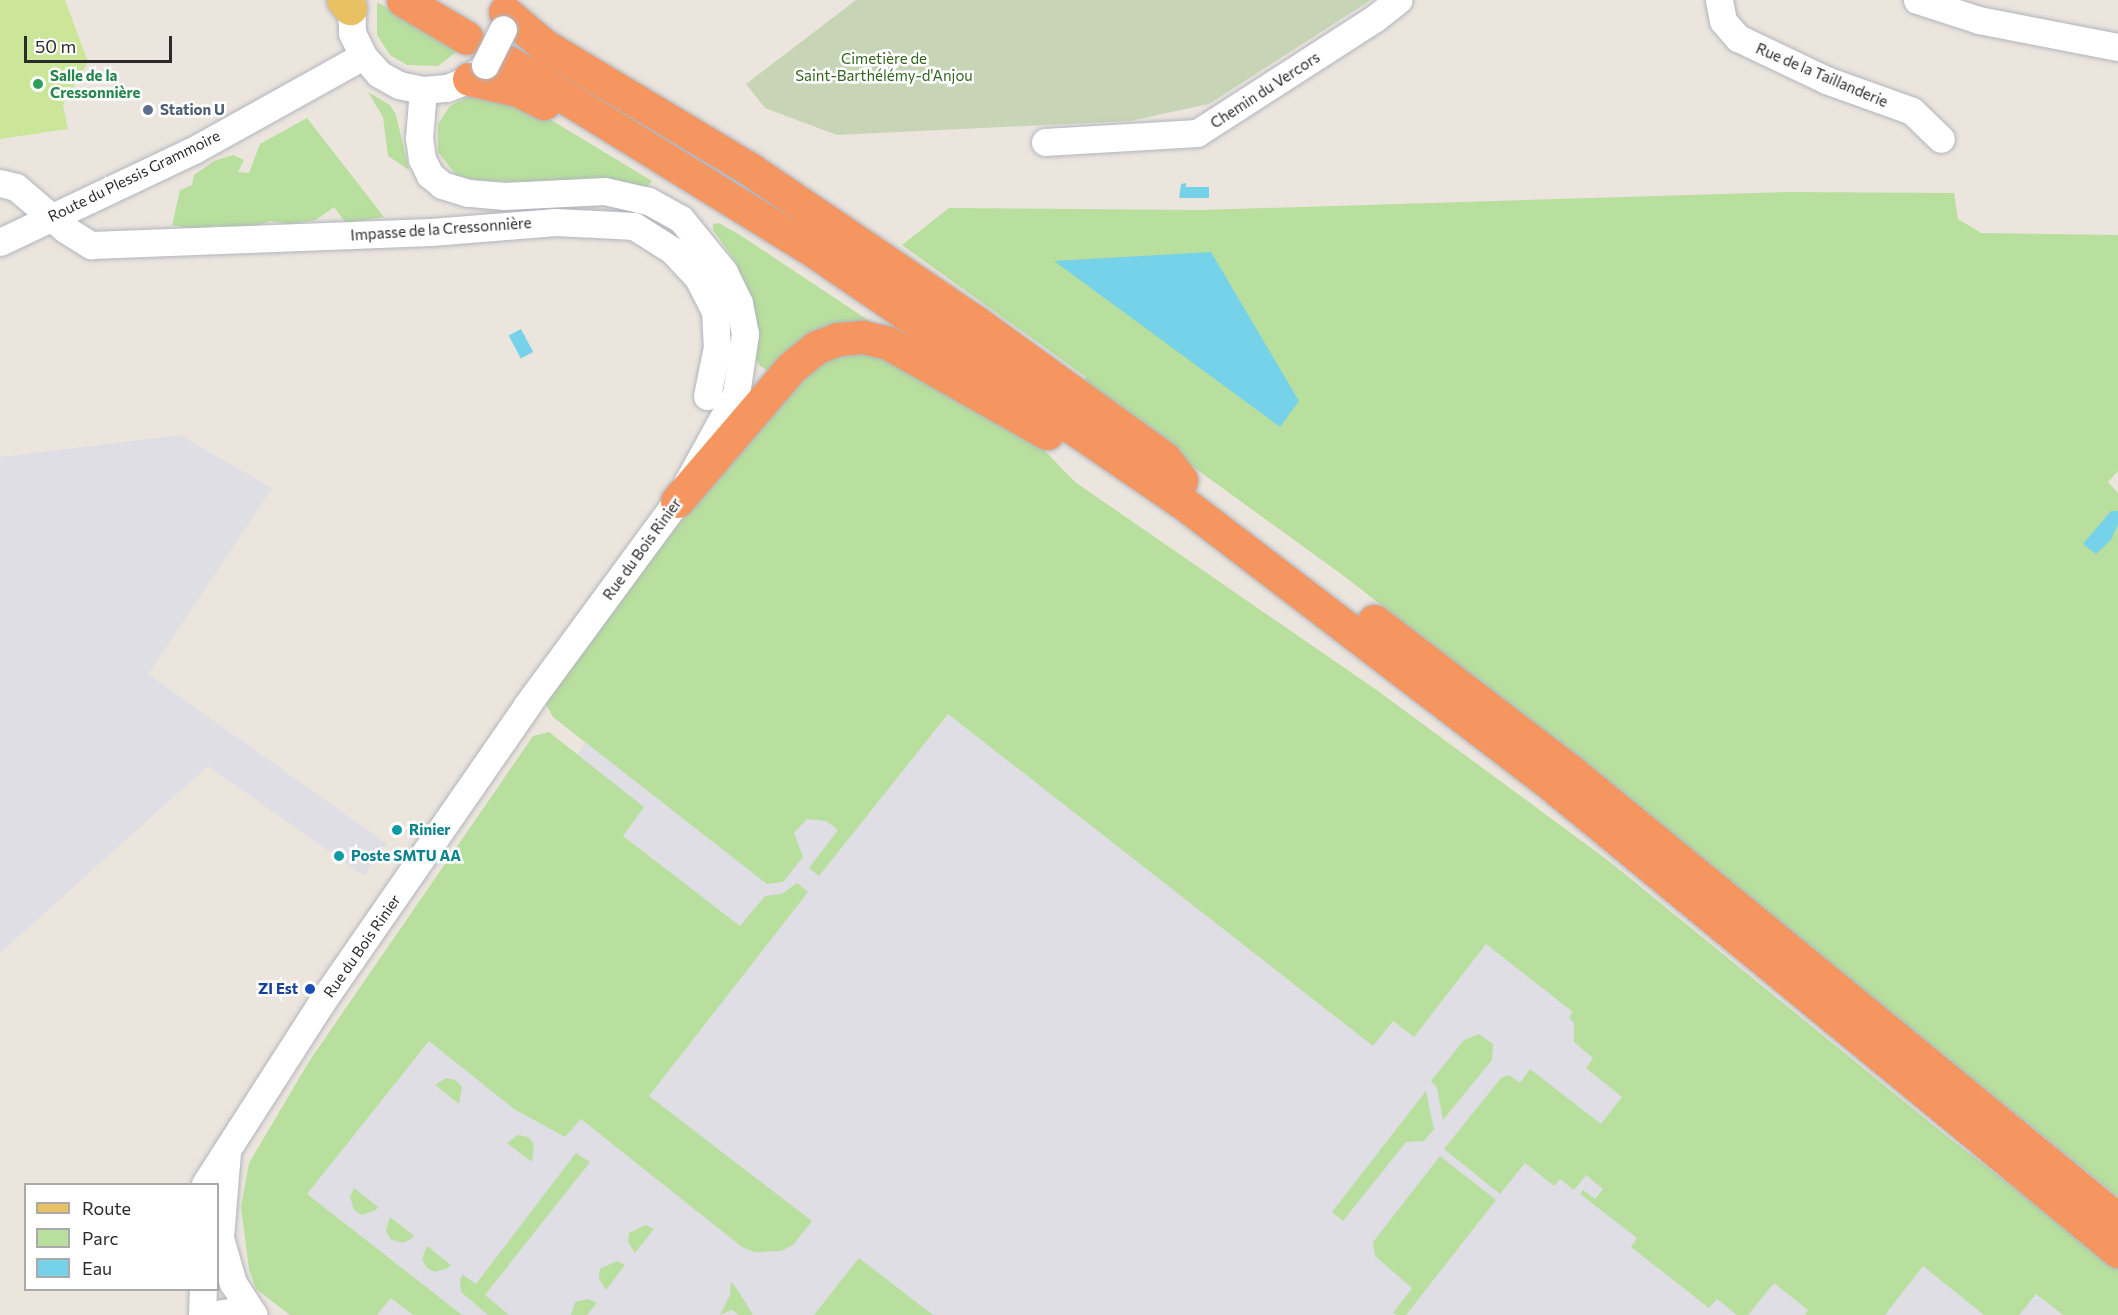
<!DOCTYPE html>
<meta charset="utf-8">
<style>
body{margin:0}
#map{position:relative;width:2118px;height:1315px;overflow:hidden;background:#ece5de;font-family:Commissioner,sans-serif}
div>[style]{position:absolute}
.industrial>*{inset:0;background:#dfdee5}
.green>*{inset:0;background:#b8df9d}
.cemetery>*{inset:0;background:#c7d5b6}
.pitch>*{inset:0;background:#cbe699}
.water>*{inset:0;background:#76d2e8;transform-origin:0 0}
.roads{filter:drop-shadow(0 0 2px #b1b5bd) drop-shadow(0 0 2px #b1b5bd)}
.minor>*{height:27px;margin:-13.5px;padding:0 13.5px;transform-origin:13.5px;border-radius:13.5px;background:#fff}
.major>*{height:33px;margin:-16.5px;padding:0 16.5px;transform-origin:16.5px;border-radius:16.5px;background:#e9c165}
.highway>*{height:33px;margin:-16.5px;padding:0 16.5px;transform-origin:16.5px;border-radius:16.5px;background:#f5955f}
.bridges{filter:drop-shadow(0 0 2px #b1b5bd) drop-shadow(0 0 2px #b1b5bd)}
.minor-bridge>*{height:27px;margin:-13.5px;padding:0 13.5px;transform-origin:13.5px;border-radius:13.5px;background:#fff}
.dots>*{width:16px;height:16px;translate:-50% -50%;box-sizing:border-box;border:3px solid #fff;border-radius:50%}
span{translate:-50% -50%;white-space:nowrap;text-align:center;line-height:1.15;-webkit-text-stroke:5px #fff;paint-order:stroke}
.park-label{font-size:15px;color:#32641e}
.leisure-label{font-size:15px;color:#27864d;font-weight:700}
.left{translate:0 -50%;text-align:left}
.street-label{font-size:15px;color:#2b2b2b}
.service-label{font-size:15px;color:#4e5e75;font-weight:700}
.culture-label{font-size:15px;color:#0d838f;font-weight:700}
.transit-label{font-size:15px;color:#164399;font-weight:700}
.right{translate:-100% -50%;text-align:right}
.legend{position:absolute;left:24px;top:1183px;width:195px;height:108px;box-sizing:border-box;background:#fff;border:2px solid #aaa;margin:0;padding:8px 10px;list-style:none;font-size:18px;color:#2b2b2b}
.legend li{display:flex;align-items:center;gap:12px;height:30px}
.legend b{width:30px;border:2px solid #aaa}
.scale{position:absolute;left:24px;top:36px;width:148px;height:27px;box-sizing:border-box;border:3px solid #2b2b2b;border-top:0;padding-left:8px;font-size:18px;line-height:21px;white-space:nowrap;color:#2b2b2b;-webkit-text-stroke:4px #fff;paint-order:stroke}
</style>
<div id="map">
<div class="industrial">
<div style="clip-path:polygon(180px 435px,272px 488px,148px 674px,387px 844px,364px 876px,208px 766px,0 953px,0 457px)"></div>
<div style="clip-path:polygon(750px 448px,2118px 1315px,364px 1315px,301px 1194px,428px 1021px)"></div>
</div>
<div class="green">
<div style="clip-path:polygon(377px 2px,459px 50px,438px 66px,407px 65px,390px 55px,377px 35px)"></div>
<div style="clip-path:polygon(368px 92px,390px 105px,396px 115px,409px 170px,388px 156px,383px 117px)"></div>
<div style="clip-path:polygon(478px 92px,528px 106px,652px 181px,646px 188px,477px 180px,456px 175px,438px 152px,438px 124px,450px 106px)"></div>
<div style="clip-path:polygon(307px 118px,384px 217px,346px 223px,334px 207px,316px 220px,289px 224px,270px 221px,245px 231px,215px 225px,204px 231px,172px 225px,180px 190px,192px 185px,194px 175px,214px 161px,233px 155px,244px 160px,238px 172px,249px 173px,260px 144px)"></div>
<div style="clip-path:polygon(1786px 192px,1954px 193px,1958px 219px,1981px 233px,2118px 235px,2118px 471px,2108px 482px,2118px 493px,2118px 1197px,1559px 744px,1344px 576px,1080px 385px,1086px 377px,902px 245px,949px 208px,1201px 210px)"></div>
<div style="clip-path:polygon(719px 223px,740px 235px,877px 326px,768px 371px,760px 366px,756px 360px,749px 293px,735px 261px,713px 230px,713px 224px)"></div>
<div style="clip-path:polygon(875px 347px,977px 402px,1043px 449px,1075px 482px,1378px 691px,1610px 862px,1944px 1134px,2118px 1268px,2118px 1315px,2063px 1315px,2036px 1294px,2019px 1315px,1984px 1315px,1923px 1266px,1885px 1315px,1805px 1315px,1808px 1310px,1774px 1283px,1748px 1315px,1737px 1315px,1717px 1299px,1709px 1308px,1631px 1247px,1637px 1238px,1580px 1194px,1583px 1190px,1595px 1199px,1603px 1189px,1586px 1175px,1574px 1190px,1560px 1179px,1554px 1186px,1525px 1163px,1500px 1194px,1444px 1149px,1501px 1078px,1509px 1075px,1520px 1083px,1530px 1069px,1601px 1124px,1622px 1097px,1586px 1068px,1593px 1058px,1574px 1042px,1574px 1023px,1569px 1018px,1573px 1012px,1486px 944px,1414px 1037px,1393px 1021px,1373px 1046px,948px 714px,819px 876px,809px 868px,838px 830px,826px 821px,807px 819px,794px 833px,803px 857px,783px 882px,767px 884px,553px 717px,544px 701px,552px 686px,791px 381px,827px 353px)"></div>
<div style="clip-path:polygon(549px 732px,644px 807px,623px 836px,740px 926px,765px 896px,782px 894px,797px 883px,808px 892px,649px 1096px,812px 1221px,793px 1245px,781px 1251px,755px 1252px,742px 1247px,581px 1119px,565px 1137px,514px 1109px,429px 1041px,307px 1194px,462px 1315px,413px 1315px,391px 1298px,377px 1315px,290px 1315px,256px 1289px,249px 1269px,241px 1207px,249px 1163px,310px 1060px,533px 736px)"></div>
<div style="clip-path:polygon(1479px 1034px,1493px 1044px,1492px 1060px,1443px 1120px,1437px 1088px,1431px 1081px,1464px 1040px)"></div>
<div style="clip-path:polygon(446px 1078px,455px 1080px,462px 1086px,459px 1104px,435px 1085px)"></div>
<div style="clip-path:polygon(1426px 1091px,1434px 1129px,1424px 1141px,1406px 1142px,1343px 1221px,1332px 1212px)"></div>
<div style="clip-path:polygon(518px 1135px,528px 1137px,534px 1144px,532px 1162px,507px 1143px)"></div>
<div style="clip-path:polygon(576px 1153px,590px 1162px,485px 1295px,509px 1315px,488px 1315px,461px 1292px,460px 1279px,463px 1275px,476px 1284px)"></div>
<div style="clip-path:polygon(1440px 1156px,1496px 1200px,1406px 1315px,1397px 1315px,1393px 1313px,1412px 1288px,1375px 1256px,1373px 1242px)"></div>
<div style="clip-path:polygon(354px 1188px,378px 1207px,376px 1210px,362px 1215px,354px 1210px,350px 1197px)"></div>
<div style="clip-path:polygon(390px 1217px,414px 1236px,411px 1239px,403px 1243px,390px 1239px,386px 1230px)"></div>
<div style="clip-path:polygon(646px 1225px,654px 1229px,635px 1253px,628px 1242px,629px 1233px)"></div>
<div style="clip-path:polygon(427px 1246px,451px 1265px,448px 1268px,435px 1272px,427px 1268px,422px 1259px)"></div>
<div style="clip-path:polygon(859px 1258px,933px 1315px,814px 1315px)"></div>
<div style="clip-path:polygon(617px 1261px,625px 1265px,606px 1290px,599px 1279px,600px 1269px)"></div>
<div style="clip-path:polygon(731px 1281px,739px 1292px,753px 1315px,739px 1315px,732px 1310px,720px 1315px,730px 1295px)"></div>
<div style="clip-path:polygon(588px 1299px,597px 1303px,587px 1315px,571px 1315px,575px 1302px)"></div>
</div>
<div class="cemetery">
<div style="clip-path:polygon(856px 0,1371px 0,1209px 104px,1130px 121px,837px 135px,765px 108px,746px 84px)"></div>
</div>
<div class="pitch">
<div style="clip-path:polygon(0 0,65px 0,88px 62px,63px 105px,68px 129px,0 139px)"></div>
</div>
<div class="water">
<div style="clip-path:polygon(1186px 183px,1186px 187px,1209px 187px,1209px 198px,1179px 198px,1181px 184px)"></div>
<div style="clip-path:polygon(1211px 252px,1299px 401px,1280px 427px,1054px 261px)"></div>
<div style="left:521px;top:329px;width:26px;height:14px;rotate:62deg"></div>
<div style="clip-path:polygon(2111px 511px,2118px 511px,2118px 524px,2111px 540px,2096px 554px,2083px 544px)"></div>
</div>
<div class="roads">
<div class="minor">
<div style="left:351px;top:0;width:33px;rotate:88deg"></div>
<div style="left:352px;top:33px;width:25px;rotate:64deg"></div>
<div style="left:363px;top:56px;width:24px;rotate:48deg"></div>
<div style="left:379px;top:74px;width:23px;rotate:29deg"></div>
<div style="left:399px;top:85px;width:25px;rotate:12deg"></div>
<div style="left:423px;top:90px;width:24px;rotate:-5deg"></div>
<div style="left:447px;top:88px;width:24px;rotate:-22deg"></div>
<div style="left:469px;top:79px;width:21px;rotate:-41deg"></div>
<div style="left:1719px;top:0;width:21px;rotate:79deg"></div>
<div style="left:1723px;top:21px;width:23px;rotate:49deg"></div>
<div style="left:1738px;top:38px;width:98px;rotate:25.5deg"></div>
<div style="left:1826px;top:80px;width:91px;rotate:19.8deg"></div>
<div style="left:1912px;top:111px;width:40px;rotate:44deg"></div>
<div style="left:1917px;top:0;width:65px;rotate:17.9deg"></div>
<div style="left:1979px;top:20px;width:142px;rotate:11deg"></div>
<div style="left:1045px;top:142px;width:152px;rotate:-3.4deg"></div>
<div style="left:1197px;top:133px;width:211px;rotate:-32.8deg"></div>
<div style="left:1374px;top:19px;width:31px;rotate:-38deg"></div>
<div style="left:0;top:183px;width:16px;rotate:14deg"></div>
<div style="left:16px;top:187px;width:65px;rotate:40.6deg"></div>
<div style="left:65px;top:229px;width:31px;rotate:32deg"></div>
<div style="left:91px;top:245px;width:340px;rotate:-2.2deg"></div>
<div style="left:431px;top:232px;width:125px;rotate:-4.6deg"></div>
<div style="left:556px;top:222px;width:78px;rotate:2.9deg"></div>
<div style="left:634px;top:226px;width:45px;rotate:32.3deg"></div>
<div style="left:672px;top:250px;width:38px;rotate:47deg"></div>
<div style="left:698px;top:278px;width:37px;rotate:63deg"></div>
<div style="left:715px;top:311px;width:36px;rotate:87deg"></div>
<div style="left:717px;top:347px;width:50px;rotate:101.5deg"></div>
<div style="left:0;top:242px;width:215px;rotate:-25.4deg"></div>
<div style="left:194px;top:150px;width:193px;rotate:-29.1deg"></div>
<div style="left:227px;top:1152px;width:86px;rotate:94.7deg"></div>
<div style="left:220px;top:1238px;width:47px;rotate:73.9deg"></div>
<div style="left:233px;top:1283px;width:37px;rotate:57deg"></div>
<div style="left:205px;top:1184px;width:215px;rotate:-57.3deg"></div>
<div style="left:321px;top:1003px;width:362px;rotate:-55.3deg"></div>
<div style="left:527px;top:705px;width:253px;rotate:-53.7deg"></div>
<div style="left:677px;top:501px;width:122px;rotate:-61.1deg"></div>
<div style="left:736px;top:394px;width:61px;rotate:-81.5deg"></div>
<div style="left:745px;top:334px;width:32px;rotate:-101deg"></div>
<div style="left:739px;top:303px;width:34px;rotate:-116deg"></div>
<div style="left:724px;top:272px;width:68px;rotate:-129.1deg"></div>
<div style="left:681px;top:219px;width:38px;rotate:-151deg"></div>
<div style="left:648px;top:201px;width:44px;rotate:-166.9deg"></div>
<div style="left:605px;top:191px;width:101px;rotate:177.2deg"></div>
<div style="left:504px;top:196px;width:36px;rotate:-175deg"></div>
<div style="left:468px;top:193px;width:27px;rotate:-163deg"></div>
<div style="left:442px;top:185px;width:16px;rotate:-140deg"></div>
<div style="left:430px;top:175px;width:18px;rotate:-117deg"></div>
<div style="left:422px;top:159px;width:21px;rotate:-98deg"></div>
<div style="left:419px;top:138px;width:48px;rotate:-85.2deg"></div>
<div style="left:202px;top:1315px;width:25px;rotate:-88deg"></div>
<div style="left:209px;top:1315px;width:27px;rotate:-8deg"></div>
<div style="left:236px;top:1311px;width:18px;rotate:13deg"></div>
</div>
<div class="major">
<div style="left:343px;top:0;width:11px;rotate:49deg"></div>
</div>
<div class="highway">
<div style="left:403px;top:0;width:74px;rotate:30.7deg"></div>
<div style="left:505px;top:12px;width:52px;rotate:40.4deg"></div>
<div style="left:545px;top:46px;width:240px;rotate:31deg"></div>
<div style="left:751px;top:170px;width:269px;rotate:34.1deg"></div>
<div style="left:974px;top:321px;width:234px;rotate:35.8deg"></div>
<div style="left:1164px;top:458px;width:28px;rotate:52deg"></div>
<div style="left:508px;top:62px;width:352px;rotate:31.7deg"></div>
<div style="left:808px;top:247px;width:448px;rotate:34.3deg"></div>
<div style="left:1178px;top:499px;width:464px;rotate:37.4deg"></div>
<div style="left:1547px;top:781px;width:740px;rotate:39.46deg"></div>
<div style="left:469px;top:79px;width:50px;rotate:12.7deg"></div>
<div style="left:518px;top:90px;width:29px;rotate:27deg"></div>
<div style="left:677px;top:501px;width:177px;rotate:-49.4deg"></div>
<div style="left:792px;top:367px;width:32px;rotate:-39deg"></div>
<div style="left:817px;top:347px;width:22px;rotate:-21deg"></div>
<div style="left:838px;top:339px;width:25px;rotate:-5deg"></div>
<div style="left:863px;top:337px;width:26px;rotate:13deg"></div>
<div style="left:888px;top:343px;width:183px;rotate:29.5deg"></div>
<div style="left:1374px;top:621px;width:245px;rotate:37.4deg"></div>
<div style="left:1569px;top:770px;width:710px;rotate:39.34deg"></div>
</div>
</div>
<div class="bridges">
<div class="minor-bridge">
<div style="left:485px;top:65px;width:40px;rotate:-63.4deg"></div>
</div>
</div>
<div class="dots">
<div style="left:38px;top:84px;background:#2e9e5b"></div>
<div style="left:148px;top:110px;background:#5c6f8a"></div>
<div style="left:397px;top:830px;background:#0f9aa8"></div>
<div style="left:339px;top:856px;background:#0f9aa8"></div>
<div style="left:310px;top:989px;background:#1a4fb4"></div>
</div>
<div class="park-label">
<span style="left:884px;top:67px">Cimetière de<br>Saint-Barthélémy-d'Anjou</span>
</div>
<div class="leisure-label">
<span class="left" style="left:50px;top:84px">Salle de la<br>Cressonnière</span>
</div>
<div class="street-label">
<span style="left:1822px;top:75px;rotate:23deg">Rue de la Taillanderie</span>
<span style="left:1265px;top:90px;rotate:-33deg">Chemin du Vercors</span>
<span style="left:134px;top:176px;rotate:-26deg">Route du Plessis Grammoire</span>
<span style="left:441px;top:229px;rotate:-4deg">Impasse de la Cressonnière</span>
<span style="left:642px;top:549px;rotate:-54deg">Rue du Bois Rinier</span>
<span style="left:362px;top:946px;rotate:-55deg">Rue du Bois Rinier</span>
</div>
<div class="service-label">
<span class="left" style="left:160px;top:110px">Station U</span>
</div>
<div class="culture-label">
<span class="left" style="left:409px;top:830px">Rinier</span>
<span class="left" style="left:351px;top:856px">Poste SMTU AA</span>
</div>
<div class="transit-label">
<span class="right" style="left:298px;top:989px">ZI Est</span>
</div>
<ul class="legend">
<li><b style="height:8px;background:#e9c165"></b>Route</li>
<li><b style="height:16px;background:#b8df9d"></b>Parc</li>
<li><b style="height:16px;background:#76d2e8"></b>Eau</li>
</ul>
<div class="scale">50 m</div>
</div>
